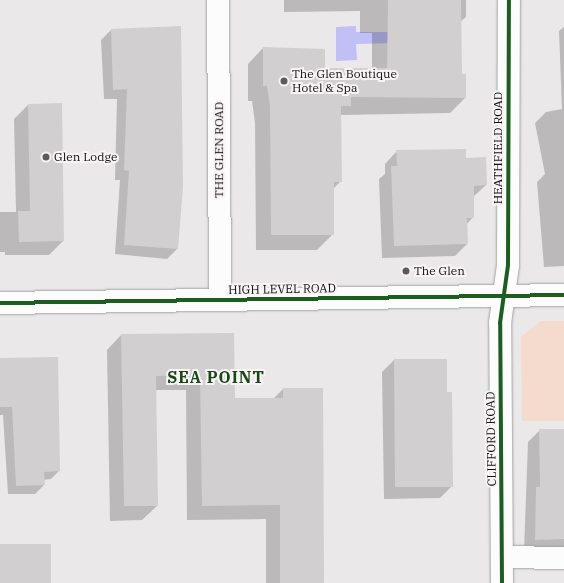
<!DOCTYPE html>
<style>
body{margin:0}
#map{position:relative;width:564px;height:583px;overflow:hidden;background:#eae8e9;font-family:"IBM Plex Serif",serif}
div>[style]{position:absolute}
.green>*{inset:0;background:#f5dbce}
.water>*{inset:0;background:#c0bff6}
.shadow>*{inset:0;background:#0003}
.building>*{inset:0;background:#d1cfcf;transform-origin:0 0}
.roads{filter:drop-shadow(0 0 1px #a2a1a2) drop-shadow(0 0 1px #a2a1a2)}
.street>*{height:22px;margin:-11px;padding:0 11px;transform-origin:11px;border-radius:11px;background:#fcfcfc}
.secondary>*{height:22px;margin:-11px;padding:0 11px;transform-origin:11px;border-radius:11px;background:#fcfcfc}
.cycleway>*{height:4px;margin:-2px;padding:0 2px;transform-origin:2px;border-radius:2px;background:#1b5e20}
.dots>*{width:11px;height:11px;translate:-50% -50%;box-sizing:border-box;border:2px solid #f8f4f6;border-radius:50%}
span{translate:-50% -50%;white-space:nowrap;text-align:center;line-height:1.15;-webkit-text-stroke:4px #f8f4f6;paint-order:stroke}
.poi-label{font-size:12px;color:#100f0f}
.left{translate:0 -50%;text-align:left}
.street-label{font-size:12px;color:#100f0f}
.district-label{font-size:16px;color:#164914;font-weight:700;letter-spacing:1px}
</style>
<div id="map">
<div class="green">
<div style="clip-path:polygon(541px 321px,564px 321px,564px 421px,522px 421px,521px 337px)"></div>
</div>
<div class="water">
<div style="clip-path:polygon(356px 26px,356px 32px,396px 32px,397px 43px,356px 44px,357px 60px,336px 61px,336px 27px)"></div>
</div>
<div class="shadow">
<div style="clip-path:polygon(284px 0,466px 0,466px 17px,460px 22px,460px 75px,465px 98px,450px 113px,340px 115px,341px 181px,333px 189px,333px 234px,317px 250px,256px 250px,255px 123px,252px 101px,248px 101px,248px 64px,263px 48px,324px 69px,372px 69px,372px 33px,360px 33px,360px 11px,284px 12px)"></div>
<div style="clip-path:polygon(564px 27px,564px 266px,544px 267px,537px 182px,545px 174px,535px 123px,546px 112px,562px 109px,559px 31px)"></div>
<div style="clip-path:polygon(111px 30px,177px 249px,167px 259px,115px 254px,120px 180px,115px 180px,117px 99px,104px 99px,101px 40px)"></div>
<div style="clip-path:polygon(28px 105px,63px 241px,49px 255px,5px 255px,5px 252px,0 252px,0 212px,16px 212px,14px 119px)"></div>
<div style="clip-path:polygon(397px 151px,465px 159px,486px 185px,473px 197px,473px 217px,467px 224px,467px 244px,455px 256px,382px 258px,379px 179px,385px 174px,385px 164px)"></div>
<div style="clip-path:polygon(233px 334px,234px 399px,273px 399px,283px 389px,323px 583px,266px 583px,266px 519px,187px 520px,186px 390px,155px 390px,157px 506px,142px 520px,110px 521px,107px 350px,121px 335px)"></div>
<div style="clip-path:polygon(0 359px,59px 471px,51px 479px,43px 480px,44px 485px,35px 494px,8px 494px,3px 415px,0 415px)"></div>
<div style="clip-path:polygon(394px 360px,446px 393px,452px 486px,440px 498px,384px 499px,382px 372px)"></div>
<div style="clip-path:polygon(540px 430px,564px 430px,564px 550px,524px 551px,528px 442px)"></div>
</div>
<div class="building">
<div style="clip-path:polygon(388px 0,461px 0,462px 74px,466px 74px,466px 98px,351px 97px,351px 106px,341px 106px,342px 182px,334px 182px,334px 235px,271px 235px,270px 106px,267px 86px,263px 86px,263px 47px,325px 49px,325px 68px,387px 68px)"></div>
<div style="clip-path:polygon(181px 26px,183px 187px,178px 249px,124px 245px,129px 171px,124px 170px,127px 89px,113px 90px,111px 29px)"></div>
<div style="clip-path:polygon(62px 103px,64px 241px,19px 242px,18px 211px,30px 211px,28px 104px)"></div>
<div style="clip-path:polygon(466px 149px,466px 158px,486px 157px,487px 185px,474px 186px,474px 218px,467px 218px,468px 244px,394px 246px,391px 166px,397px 166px,396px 150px)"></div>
<div style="clip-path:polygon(234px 333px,235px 398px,283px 398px,283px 388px,323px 388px,324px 583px,280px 583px,280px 505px,202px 506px,200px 375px,156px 376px,158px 506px,124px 506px,121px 334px)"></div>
<div style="clip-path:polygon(58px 357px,60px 471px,44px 472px,45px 485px,16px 486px,12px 407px,0 407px,0 358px)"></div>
<div style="clip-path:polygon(394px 359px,447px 359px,447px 392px,452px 392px,453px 487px,395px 487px)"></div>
<div style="clip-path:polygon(539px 429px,564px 429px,564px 539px,535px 540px,536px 487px,540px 487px)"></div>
<div style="left:0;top:544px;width:51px;height:39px"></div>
</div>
<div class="roads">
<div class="street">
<div style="left:218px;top:0;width:300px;rotate:89.6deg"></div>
<div style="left:502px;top:557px;width:62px;rotate:0.9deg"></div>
<div style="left:502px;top:583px;width:260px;rotate:-90.4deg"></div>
<div style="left:500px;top:323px;width:59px;rotate:-82.1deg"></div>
<div style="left:508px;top:265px;width:265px;rotate:-89.8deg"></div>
</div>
<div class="secondary">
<div style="left:0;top:303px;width:564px;rotate:-0.81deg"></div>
</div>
</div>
<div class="cycleway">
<div style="left:0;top:303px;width:564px;rotate:-0.81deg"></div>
<div style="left:502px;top:583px;width:260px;rotate:-90.4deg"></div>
<div style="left:500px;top:323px;width:59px;rotate:-82.1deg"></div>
<div style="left:508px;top:265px;width:265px;rotate:-89.8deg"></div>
</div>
<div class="dots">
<div style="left:284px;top:81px;background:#5c5b5b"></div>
<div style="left:46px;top:157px;background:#5c5b5b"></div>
<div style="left:406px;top:271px;background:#5c5b5b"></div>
</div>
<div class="poi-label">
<span class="left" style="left:292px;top:81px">The Glen Boutique<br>Hotel &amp; Spa</span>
<span class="left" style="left:54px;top:157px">Glen Lodge</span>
<span class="left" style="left:414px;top:271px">The Glen</span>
</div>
<div class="street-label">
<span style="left:498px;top:148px;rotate:-90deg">HEATHFIELD ROAD</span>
<span style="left:219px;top:150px;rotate:-90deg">THE GLEN ROAD</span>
<span style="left:282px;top:289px;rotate:-1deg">HIGH LEVEL ROAD</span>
<span style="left:491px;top:439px;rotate:-91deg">CLIFFORD ROAD</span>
</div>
<div class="district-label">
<span style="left:216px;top:377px">SEA POINT</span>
</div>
</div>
